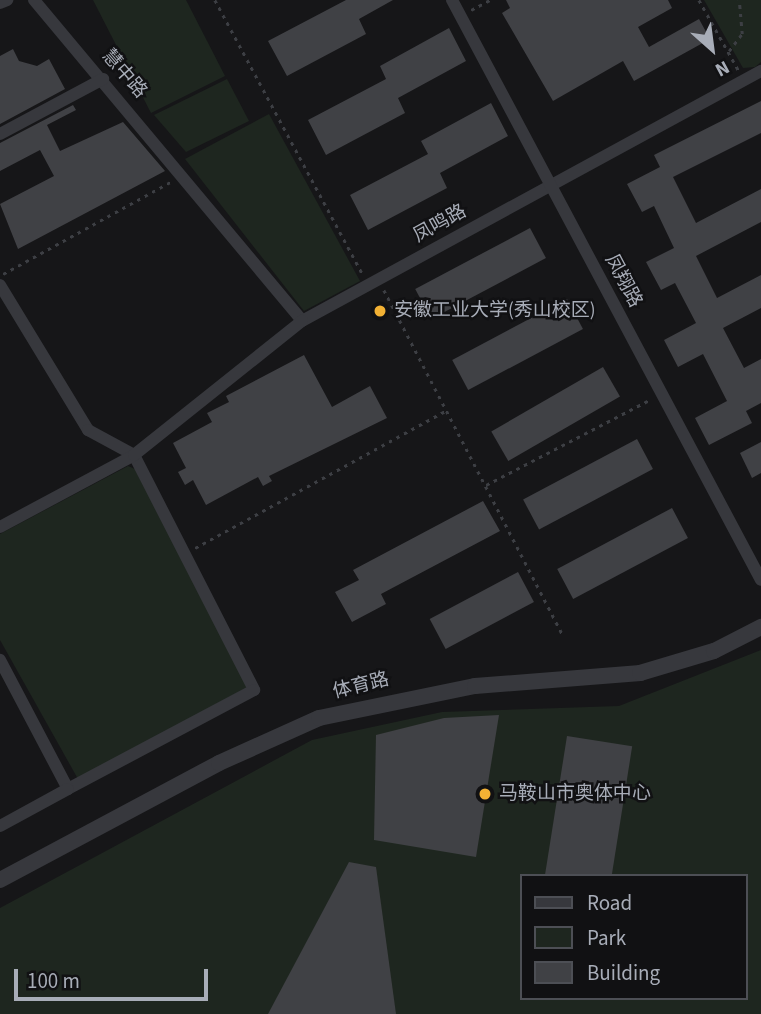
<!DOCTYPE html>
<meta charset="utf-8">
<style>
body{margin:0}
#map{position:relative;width:761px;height:1014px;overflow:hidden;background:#161618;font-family:"Source Sans 3","Noto Sans SC",sans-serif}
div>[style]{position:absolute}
.green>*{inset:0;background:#1e261f}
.building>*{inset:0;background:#404145;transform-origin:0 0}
.path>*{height:2.5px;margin-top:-1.25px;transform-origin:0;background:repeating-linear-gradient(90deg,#3d3f44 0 3.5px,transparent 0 8.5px)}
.minor>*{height:12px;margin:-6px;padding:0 6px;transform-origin:6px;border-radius:6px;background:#37383d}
.tertiary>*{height:16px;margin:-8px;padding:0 8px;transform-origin:8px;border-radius:8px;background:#37383d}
.dots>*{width:19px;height:19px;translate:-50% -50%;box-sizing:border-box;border:4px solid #111113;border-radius:50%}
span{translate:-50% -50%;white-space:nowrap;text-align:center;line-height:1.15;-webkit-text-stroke:5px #111113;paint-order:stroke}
.street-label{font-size:19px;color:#a8adb8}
.poi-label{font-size:19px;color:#a8adb8}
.left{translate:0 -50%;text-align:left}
.legend{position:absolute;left:520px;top:874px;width:228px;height:126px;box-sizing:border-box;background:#111113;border:2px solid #4d4f55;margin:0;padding:9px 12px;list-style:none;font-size:21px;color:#a8adb8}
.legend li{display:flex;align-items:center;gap:14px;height:35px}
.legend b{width:35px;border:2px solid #4d4f55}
.north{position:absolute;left:677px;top:14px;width:70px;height:70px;-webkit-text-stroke:5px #111113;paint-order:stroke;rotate:152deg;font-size:19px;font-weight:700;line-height:28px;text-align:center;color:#a8adb8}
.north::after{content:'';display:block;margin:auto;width:24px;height:32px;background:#a8adb8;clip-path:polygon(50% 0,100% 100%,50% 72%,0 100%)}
.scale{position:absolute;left:14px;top:969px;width:194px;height:32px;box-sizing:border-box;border:4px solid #a8adb8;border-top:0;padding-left:9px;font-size:21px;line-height:24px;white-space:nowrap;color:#a8adb8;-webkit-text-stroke:5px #111113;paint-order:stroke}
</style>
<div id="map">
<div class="green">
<div style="clip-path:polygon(93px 0,186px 0,225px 76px,151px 113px)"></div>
<div style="clip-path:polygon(704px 0,761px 0,761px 62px,755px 67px,743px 68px)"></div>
<div style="clip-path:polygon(227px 79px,249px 121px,186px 152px,154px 115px)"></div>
<div style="clip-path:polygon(269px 114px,360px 281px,304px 311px,185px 159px)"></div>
<div style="clip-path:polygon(128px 466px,135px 469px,248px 687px,78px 779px,0 640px,0 534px)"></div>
<div style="clip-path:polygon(evenodd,761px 650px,761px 1014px,0 1014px,0 908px,312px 740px,442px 712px,619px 706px,761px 650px,521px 876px,745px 876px,745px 998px,521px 998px,521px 876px)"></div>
</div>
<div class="building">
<div style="clip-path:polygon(346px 0,393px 0,359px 19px,366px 34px,287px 76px,268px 41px)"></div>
<div style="clip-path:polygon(506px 0,668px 0,672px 8px,638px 27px,649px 47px,699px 19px,710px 39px,634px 81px,623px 61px,553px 101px,502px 13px,510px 8px)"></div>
<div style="clip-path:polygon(449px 28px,466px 61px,398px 98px,405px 113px,326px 155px,308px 120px,386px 79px,380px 66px)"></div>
<div style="clip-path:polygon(13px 49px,19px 61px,37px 66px,49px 59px,65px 89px,0 124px,0 56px)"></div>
<div style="clip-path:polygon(761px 101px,761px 133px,673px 177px,696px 223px,761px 189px,761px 222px,696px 256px,717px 298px,761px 275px,761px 308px,723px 328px,744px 368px,761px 359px,761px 403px,746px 411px,752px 423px,709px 445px,695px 418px,727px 401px,703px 354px,678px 367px,664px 340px,696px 323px,675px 283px,661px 290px,646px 262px,674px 248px,654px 206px,642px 212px,627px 184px,660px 167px,654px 155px)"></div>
<div style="clip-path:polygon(491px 103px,508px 136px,440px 173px,447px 188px,368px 230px,350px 195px,428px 154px,421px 141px)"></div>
<div style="clip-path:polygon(73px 105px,76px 110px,47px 125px,60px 151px,123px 122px,165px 171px,18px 249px,0 204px,54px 176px,40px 150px,0 171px,0 143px)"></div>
<div style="left:530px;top:228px;width:34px;height:130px;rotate:62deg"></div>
<div style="left:567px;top:299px;width:34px;height:130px;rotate:62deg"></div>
<div style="clip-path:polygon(304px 355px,332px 407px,370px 386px,387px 418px,269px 476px,272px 481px,263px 486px,258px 477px,206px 505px,193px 480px,185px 485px,178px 472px,186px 468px,173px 443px,212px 422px,207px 413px,229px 402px,226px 396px)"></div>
<div style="left:603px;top:367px;width:34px;height:129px;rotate:60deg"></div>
<div style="left:637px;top:439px;width:34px;height:129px;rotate:62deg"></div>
<div style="clip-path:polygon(761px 442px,761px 473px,752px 478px,740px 453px)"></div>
<div style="clip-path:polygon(483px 501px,500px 531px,381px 594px,386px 604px,352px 622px,335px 592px,359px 580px,353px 570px)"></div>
<div style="left:672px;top:508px;width:34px;height:130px;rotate:62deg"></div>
<div style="left:518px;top:572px;width:34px;height:100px;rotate:62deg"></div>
<div style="clip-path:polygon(499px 715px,476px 857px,374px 840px,376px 735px,444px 718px)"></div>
<div style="left:567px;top:736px;width:66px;height:142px;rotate:9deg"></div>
<div style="clip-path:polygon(349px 862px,376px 867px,396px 1014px,268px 1014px)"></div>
</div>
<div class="path">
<div style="left:215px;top:0;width:310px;rotate:61.7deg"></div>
<div style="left:699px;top:0;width:81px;rotate:60.6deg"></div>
<div style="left:471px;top:10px;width:21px;rotate:-28deg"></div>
<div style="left:729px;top:51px;width:21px;rotate:-53deg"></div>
<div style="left:742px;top:34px;width:34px;rotate:-95deg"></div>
<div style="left:3px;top:274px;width:193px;rotate:-28.8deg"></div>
<div style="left:384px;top:290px;width:389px;rotate:62.6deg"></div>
<div style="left:486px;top:485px;width:186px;rotate:-27.5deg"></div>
<div style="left:195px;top:548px;width:287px;rotate:-28.7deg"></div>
</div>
<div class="minor">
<div style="left:34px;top:0;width:418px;rotate:50.1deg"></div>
<div style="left:302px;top:321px;width:523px;rotate:-28.58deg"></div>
<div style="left:452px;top:0;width:657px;rotate:61.95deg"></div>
<div style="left:0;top:3px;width:8px;rotate:-23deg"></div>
<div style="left:0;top:134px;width:117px;rotate:-28.1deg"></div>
<div style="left:0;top:285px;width:170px;rotate:58.7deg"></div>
<div style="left:88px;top:430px;width:52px;rotate:28.5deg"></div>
<div style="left:134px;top:455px;width:264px;rotate:62.9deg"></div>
<div style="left:254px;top:690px;width:211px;rotate:152deg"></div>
<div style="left:68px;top:789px;width:146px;rotate:-117.8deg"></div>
<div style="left:0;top:527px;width:152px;rotate:-28.2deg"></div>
<div style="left:134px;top:455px;width:215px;rotate:-38.6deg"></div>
<div style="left:0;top:826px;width:77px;rotate:-28.6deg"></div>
</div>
<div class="tertiary">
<div style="left:0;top:880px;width:248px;rotate:-28.1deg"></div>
<div style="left:219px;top:763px;width:110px;rotate:-24.2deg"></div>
<div style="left:319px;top:718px;width:159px;rotate:-11.6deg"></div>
<div style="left:475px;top:686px;width:166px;rotate:-4.5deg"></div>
<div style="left:640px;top:673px;width:77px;rotate:-16.6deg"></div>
<div style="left:714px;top:651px;width:53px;rotate:-27.1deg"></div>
</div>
<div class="dots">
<div style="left:380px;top:311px;background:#f2b134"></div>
<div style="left:485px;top:794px;background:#f2b134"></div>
</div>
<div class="street-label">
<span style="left:124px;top:74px;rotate:49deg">慧中路</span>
<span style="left:440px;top:224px;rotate:-29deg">凤鸣路</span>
<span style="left:623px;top:281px;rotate:62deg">凤翔路</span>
<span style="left:361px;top:686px;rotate:-14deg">体育路</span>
</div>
<div class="poi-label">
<span class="left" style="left:394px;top:311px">安徽工业大学(秀山校区)</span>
<span class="left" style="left:499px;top:794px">马鞍山市奥体中心</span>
</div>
<ul class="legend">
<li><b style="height:9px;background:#37383d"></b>Road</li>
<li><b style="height:19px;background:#1e261f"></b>Park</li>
<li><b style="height:19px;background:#404145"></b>Building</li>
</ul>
<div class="north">N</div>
<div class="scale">100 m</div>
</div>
